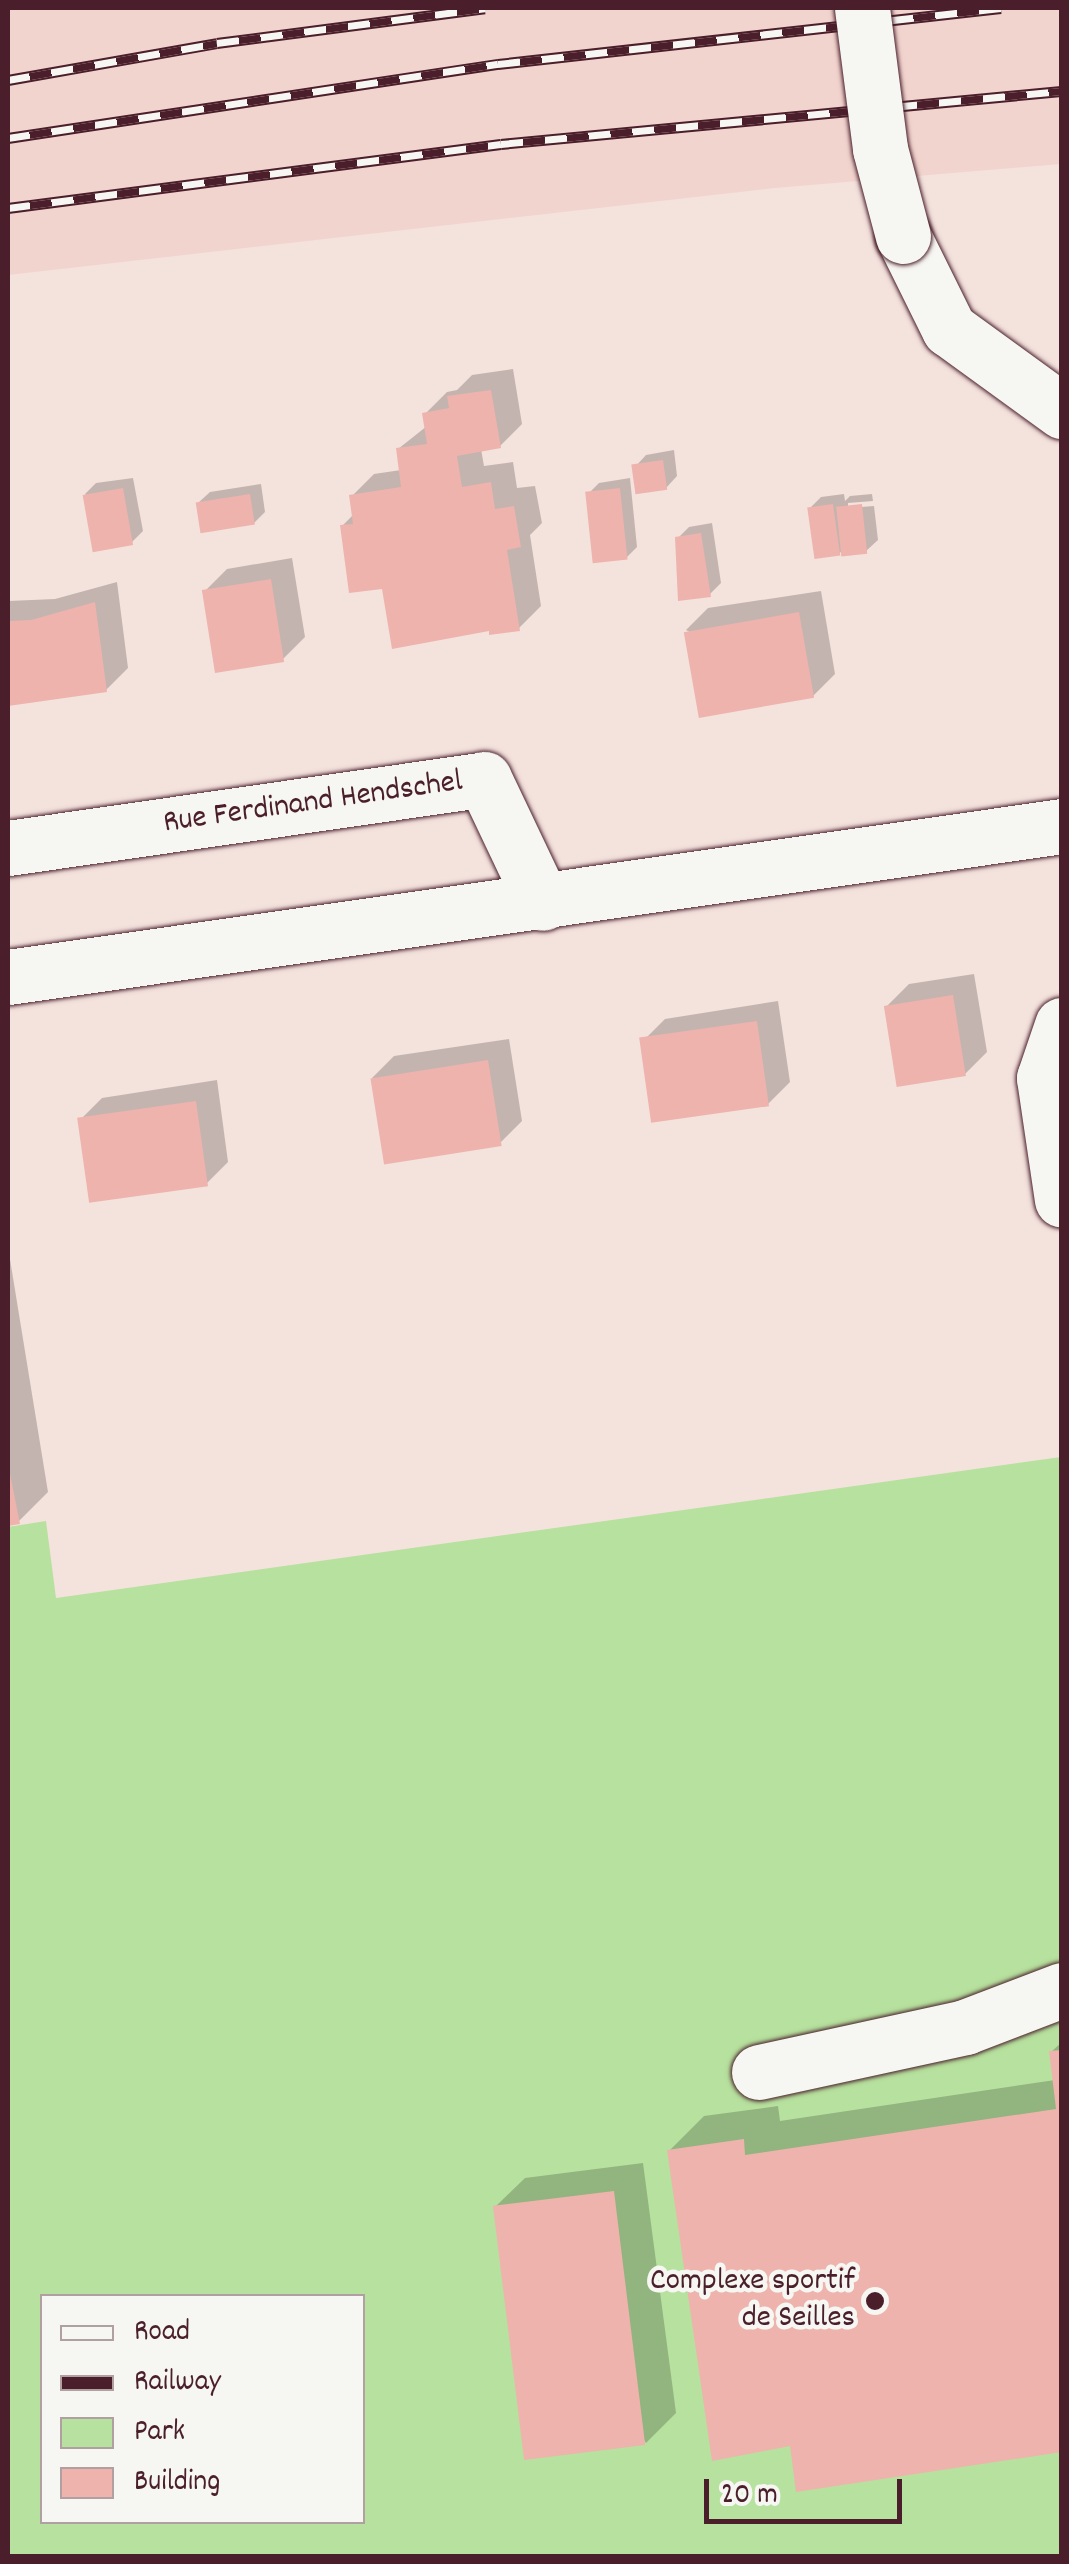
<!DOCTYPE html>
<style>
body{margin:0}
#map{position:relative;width:1069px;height:2564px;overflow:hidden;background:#f4e2dd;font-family:Dekko,sans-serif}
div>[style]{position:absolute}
.built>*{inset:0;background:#f2d4ce}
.green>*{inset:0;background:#b7e19e}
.shadow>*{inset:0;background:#0003}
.building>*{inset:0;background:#eeb3ac;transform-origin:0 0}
.roads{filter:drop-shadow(0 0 2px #4a1f2b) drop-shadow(0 0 2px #4a1f2b)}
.minor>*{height:55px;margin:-27.5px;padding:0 27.5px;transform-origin:27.5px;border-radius:27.5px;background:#f6f6f2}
.rail>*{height:11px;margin-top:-5.5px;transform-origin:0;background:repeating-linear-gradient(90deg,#f6f6f2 0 22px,#4a1f2b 0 44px);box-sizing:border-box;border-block:2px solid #4a1f2b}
.bridges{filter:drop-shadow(0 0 2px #4a1f2b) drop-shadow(0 0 2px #4a1f2b)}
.minor-bridge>*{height:55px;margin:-27.5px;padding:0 27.5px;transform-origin:27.5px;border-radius:27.5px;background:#f6f6f2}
.dots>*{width:28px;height:28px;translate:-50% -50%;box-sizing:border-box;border:5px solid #f6f6f2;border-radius:50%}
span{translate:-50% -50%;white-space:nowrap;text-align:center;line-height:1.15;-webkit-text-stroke:9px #f6f6f2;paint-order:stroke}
.street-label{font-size:32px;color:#4a1f2b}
.poi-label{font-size:32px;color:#4a1f2b}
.right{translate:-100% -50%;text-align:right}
.frame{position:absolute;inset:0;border:10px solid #4a1f2b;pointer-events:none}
.legend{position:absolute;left:40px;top:2294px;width:325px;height:230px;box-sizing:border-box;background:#f6f6f2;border:2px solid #b1a0a2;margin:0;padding:12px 18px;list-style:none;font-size:30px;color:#4a1f2b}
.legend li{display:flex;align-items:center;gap:20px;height:50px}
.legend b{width:50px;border:2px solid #b1a0a2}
.scale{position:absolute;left:704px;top:2479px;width:198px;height:45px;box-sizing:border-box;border:5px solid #4a1f2b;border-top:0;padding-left:12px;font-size:30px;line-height:35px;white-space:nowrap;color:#4a1f2b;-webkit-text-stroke:8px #f6f6f2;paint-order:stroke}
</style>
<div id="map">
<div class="built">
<div style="clip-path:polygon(8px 8px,1061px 8px,1061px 164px,775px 188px,8px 275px)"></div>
</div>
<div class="green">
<div style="clip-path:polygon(evenodd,1061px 1457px,1061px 2556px,8px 2556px,8px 1527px,46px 1521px,56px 1598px,1061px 1457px,42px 2296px,362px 2296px,362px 2522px,42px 2522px,42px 2296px)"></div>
</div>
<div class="shadow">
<div style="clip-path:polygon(513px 369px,522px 424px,500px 446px,481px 449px,484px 466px,513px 462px,517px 488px,535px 486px,542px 523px,530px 535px,541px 606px,519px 628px,492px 628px,385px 586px,342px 526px,354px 514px,352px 496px,374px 474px,401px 470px,398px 449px,427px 426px,425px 414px,447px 392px,457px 390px,472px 375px)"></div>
<div style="clip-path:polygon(674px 450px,677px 476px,666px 488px,635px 467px,646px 455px)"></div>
<div style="clip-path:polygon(133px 478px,143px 531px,131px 543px,85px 494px,96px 483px)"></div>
<div style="clip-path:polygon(630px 478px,637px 547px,626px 558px,588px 494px,599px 483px)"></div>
<div style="clip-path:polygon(261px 484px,265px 512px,254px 523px,198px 503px,210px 492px)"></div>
<div style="clip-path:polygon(844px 494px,845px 501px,850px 496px,872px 494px,873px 501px,848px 503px,848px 508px,874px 506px,878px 540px,866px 551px,844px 548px,839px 554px,810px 508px,821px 497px)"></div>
<div style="clip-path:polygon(712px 523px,721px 583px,710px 594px,678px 538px,689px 527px)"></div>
<div style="clip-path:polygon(292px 558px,305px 637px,283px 659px,205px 591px,227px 569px)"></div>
<div style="clip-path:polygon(117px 582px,128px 668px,106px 690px,8px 705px,8px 601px,55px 599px)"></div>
<div style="clip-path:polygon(821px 591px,835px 674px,813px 696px,686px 630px,708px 608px)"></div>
<div style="clip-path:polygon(974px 974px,987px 1052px,965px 1074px,887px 1006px,909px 984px)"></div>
<div style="clip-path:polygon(778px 1001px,790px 1082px,768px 1104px,643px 1041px,665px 1019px)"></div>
<div style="clip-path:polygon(509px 1039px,522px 1121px,500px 1143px,372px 1078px,394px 1056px)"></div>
<div style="clip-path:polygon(217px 1080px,228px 1162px,206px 1184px,80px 1120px,102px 1098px)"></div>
<div style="clip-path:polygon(8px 1247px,48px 1492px,18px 1522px,8px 1524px)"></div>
<div style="clip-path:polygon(1062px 2042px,1062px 2449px,792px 2444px,669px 2151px,704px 2116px,778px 2106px,780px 2121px,1055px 2080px,1051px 2052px)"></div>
<div style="clip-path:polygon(643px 2163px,676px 2413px,646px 2443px,495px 2207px,525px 2178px)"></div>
</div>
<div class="building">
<div style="clip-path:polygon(491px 390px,501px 448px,457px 456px,462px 487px,491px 482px,495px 509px,514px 506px,521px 547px,507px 550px,520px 631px,489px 635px,489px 631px,392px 649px,382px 589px,349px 593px,340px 525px,353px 524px,349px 495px,401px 487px,396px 448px,427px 444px,422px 413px,449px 408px,447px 396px)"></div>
<div style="left:663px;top:460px;width:30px;height:32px;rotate:82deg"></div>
<div style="left:123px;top:488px;width:58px;height:41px;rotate:80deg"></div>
<div style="left:620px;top:488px;width:72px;height:35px;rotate:84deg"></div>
<div style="left:250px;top:494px;width:31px;height:55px;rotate:81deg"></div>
<div style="left:833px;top:504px;width:52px;height:26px;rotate:82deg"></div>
<div style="left:862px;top:504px;width:50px;height:26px;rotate:84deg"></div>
<div style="clip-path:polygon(701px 533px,711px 597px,678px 601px,675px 537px)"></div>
<div style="left:271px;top:579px;width:84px;height:70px;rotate:81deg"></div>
<div style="clip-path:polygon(95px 602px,107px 692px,8px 706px,8px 621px,31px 620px)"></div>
<div style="left:799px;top:612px;width:87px;height:117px;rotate:80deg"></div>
<div style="left:953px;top:995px;width:82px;height:70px;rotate:81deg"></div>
<div style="left:757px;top:1021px;width:86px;height:119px;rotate:82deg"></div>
<div style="left:488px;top:1060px;width:87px;height:119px;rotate:81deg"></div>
<div style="left:196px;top:1101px;width:86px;height:120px;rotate:82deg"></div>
<div style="clip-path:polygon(8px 1464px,20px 1524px,8px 1526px)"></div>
<div style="clip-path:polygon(1062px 2050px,1062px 2452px,796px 2492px,790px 2446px,712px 2461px,667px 2150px,744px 2139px,745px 2155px,1056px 2109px,1049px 2051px)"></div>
<div style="left:614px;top:2191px;width:256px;height:122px;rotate:83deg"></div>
</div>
<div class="roads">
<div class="minor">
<div style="left:903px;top:236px;width:104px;rotate:63.7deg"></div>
<div style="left:949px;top:329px;width:140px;rotate:36deg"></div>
<div style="left:8px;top:848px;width:481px;rotate:-8.2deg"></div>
<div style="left:484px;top:779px;width:137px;rotate:64.6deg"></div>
<div style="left:8px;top:977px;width:1065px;rotate:-8.15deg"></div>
<div style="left:1062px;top:1025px;width:56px;rotate:108.8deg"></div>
<div style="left:1044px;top:1078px;width:123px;rotate:81.6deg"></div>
<div style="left:759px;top:2072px;width:211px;rotate:-12.3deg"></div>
<div style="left:965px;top:2027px;width:104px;rotate:-20.9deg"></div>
</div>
</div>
<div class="rail">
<div style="left:8px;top:80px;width:212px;rotate:-10deg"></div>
<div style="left:217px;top:43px;width:270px;rotate:-7.4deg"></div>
<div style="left:8px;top:138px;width:496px;rotate:-8.6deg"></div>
<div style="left:498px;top:64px;width:506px;rotate:-6.35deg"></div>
<div style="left:8px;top:208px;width:497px;rotate:-7.4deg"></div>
<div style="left:501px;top:144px;width:563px;rotate:-5.4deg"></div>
</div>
<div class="bridges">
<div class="minor-bridge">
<div style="left:862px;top:8px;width:142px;rotate:82.7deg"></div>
<div style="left:880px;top:149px;width:90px;rotate:75.2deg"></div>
</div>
</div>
<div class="dots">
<div style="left:875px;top:2301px;background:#4a1f2b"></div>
</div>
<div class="street-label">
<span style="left:313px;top:804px;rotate:-8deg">Rue Ferdinand Hendschel</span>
</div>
<div class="poi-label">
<span class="right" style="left:855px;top:2301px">Complexe sportif<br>de Seilles</span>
</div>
<div class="frame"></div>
<ul class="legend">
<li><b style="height:12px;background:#f6f6f2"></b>Road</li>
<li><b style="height:12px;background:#4a1f2b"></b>Railway</li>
<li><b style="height:28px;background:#b7e19e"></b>Park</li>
<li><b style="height:28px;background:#eeb3ac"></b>Building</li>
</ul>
<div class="scale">20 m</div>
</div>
